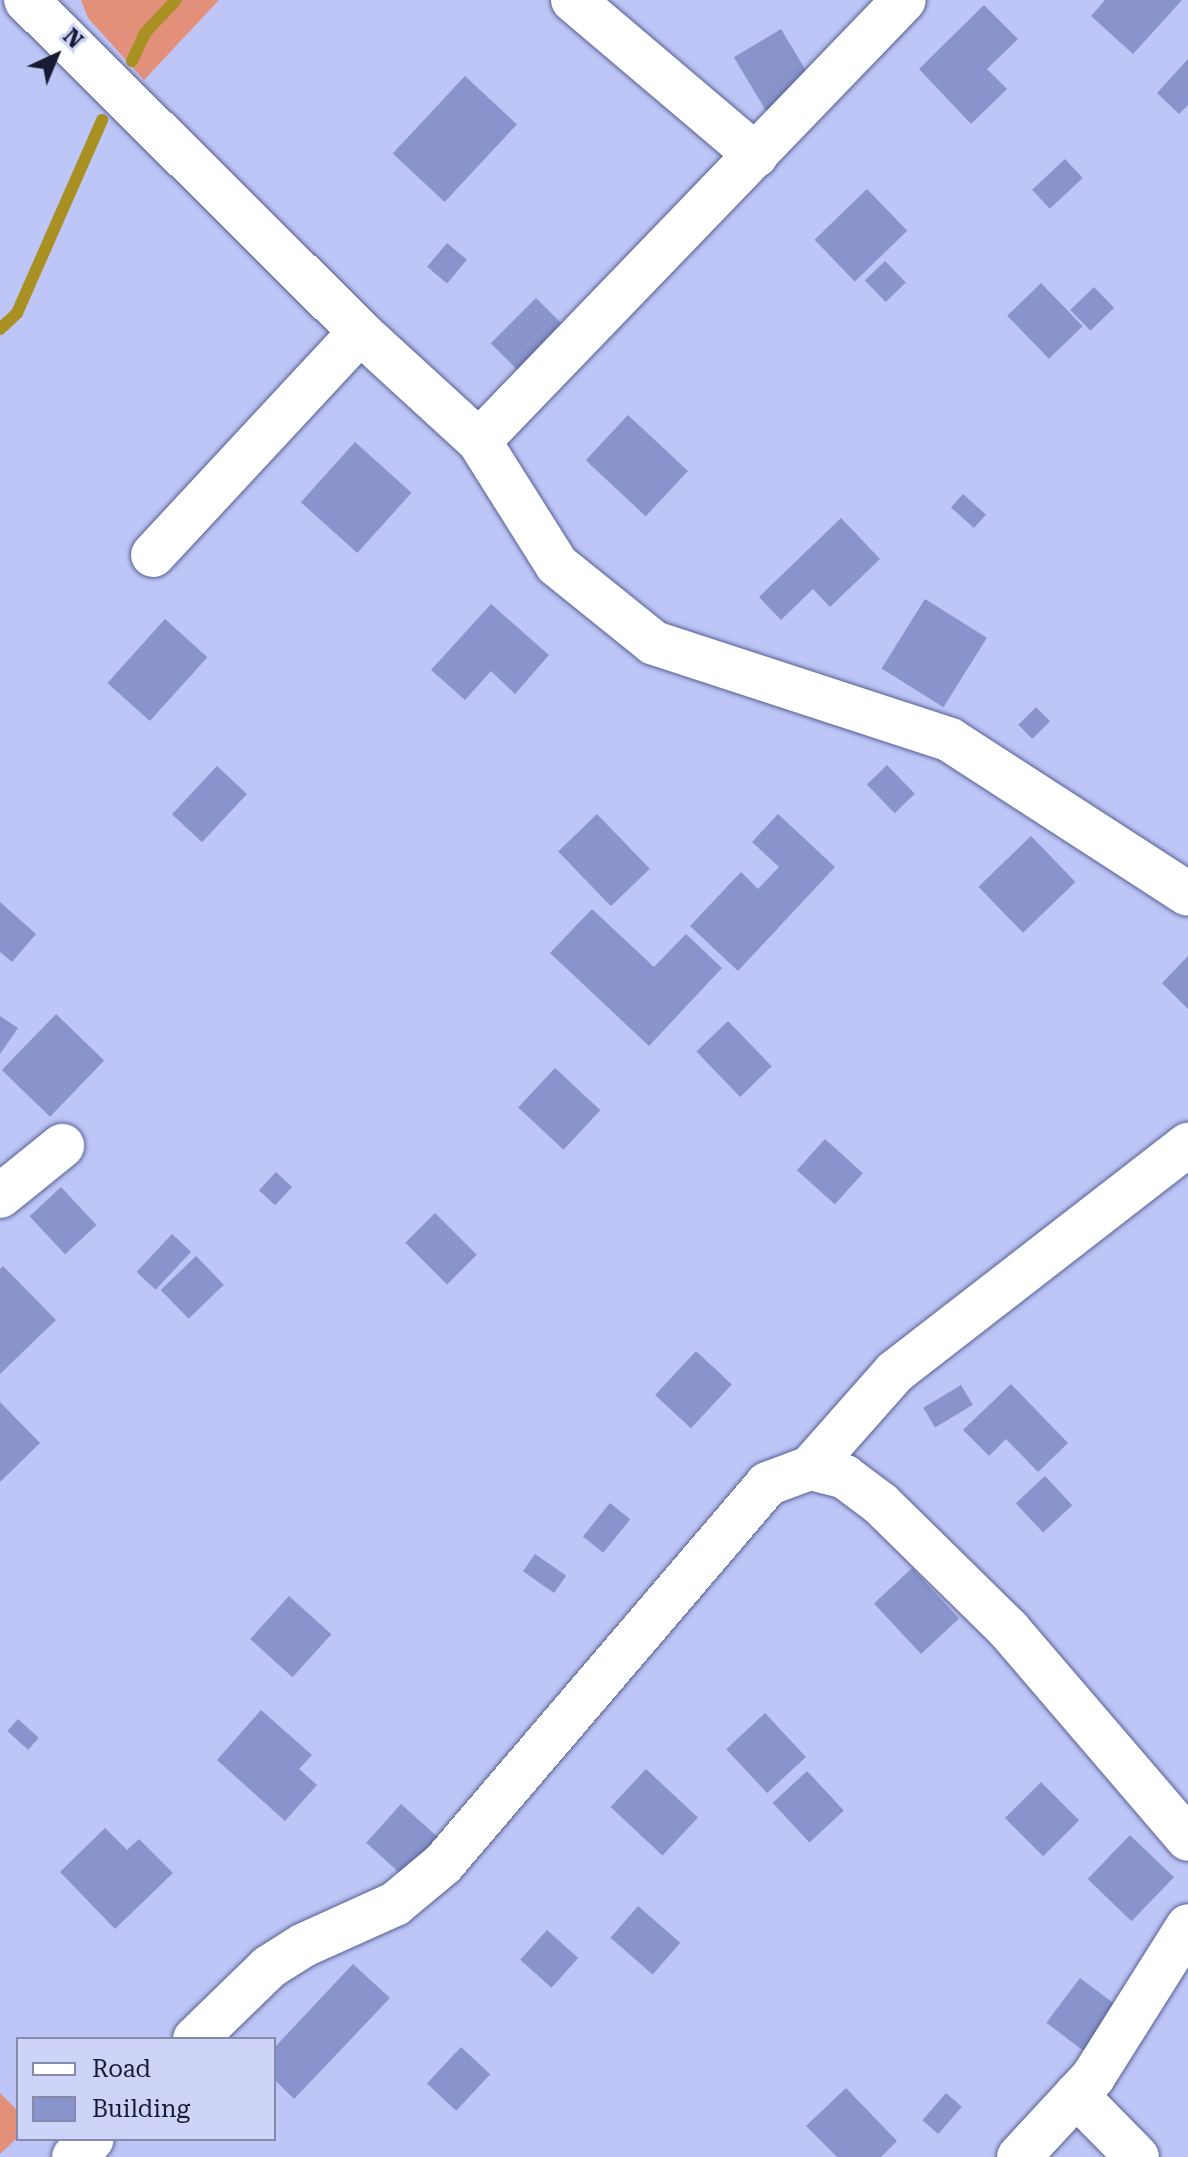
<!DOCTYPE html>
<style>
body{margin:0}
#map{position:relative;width:1188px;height:2157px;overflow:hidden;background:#bdc6f6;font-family:"Roboto Serif",serif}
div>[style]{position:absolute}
.green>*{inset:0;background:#e2907a}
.stream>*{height:12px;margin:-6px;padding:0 6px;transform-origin:6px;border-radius:6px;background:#a89023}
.building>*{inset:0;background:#8994cc;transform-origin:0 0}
.roads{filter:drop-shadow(0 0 2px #565f93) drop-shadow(0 0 2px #565f93)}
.minor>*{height:44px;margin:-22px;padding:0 22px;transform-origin:22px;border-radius:22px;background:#fff}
span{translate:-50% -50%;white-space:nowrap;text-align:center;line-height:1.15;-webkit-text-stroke:6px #cdd4f8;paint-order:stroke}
.legend{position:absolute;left:16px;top:2037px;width:260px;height:104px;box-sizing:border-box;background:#cdd4f8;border:2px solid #858aa8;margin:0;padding:10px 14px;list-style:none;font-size:24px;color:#181b31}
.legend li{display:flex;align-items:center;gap:16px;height:40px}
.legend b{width:40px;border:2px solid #858aa8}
.north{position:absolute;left:16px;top:16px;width:80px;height:80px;-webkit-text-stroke:6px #cdd4f8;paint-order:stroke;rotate:44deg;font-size:22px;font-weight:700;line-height:32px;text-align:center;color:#181b31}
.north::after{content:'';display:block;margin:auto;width:28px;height:36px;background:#181b31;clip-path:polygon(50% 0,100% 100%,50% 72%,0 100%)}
</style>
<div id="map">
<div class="green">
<div style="clip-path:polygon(81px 0,219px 0,144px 80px,88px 18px)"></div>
<div style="clip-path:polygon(0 2093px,18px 2111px,18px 2137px,0 2154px)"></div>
</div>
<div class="stream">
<div style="left:132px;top:61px;width:31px;rotate:-65deg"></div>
<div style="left:145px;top:33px;width:45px;rotate:-46.8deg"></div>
<div style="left:0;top:329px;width:23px;rotate:-43deg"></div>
<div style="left:17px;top:313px;width:211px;rotate:-66.2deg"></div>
</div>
<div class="building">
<div style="clip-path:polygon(1105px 0,1182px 0,1133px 54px,1091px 16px)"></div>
<div style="clip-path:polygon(984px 5px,1018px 39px,987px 69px,1007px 89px,971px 124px,919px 69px)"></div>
<div style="left:781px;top:29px;width:68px;height:55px;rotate:59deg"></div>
<div style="clip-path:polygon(1188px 59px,1188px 105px,1179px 114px,1157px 93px)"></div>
<div style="left:465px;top:76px;width:71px;height:106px;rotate:43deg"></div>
<div style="left:1065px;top:159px;width:26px;height:45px;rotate:47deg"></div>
<div style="left:867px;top:189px;width:58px;height:73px;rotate:46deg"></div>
<div style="left:447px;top:243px;width:26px;height:31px;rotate:40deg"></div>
<div style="left:885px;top:261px;width:30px;height:28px;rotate:46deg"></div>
<div style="left:1041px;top:283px;width:60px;height:47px;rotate:46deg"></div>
<div style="left:1094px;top:287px;width:29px;height:33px;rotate:46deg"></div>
<div style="left:536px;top:298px;width:41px;height:64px;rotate:45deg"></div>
<div style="left:628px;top:415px;width:82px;height:62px;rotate:43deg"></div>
<div style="left:355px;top:442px;width:76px;height:81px;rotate:42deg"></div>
<div style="left:963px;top:494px;width:31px;height:18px;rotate:42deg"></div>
<div style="clip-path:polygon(841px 518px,880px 559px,830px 607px,813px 589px,781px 620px,759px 597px)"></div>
<div style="left:925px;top:599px;width:73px;height:82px;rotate:32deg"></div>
<div style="clip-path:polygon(491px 604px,549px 655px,515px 694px,491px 671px,465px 700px,431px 670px)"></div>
<div style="left:165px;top:619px;width:57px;height:86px;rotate:42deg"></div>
<div style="left:1036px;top:707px;width:20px;height:25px;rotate:45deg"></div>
<div style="left:887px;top:765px;width:40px;height:28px;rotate:46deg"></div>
<div style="left:217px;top:766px;width:41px;height:66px;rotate:43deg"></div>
<div style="left:597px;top:814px;width:76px;height:54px;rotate:46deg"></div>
<div style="clip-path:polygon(778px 814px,835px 867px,738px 971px,690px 926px,741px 872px,758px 889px,779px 867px,752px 842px)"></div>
<div style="left:1031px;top:836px;width:64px;height:73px;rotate:46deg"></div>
<div style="clip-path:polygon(0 902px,36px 934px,12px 962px,0 952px)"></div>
<div style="clip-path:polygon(592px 909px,654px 967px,686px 934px,722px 968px,649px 1046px,550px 953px)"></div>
<div style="clip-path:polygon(1188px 956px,1188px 1009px,1162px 983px)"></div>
<div style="left:56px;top:1014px;width:67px;height:78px;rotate:44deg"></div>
<div style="clip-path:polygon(0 1016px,18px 1028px,0 1054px)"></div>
<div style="left:728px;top:1021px;width:63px;height:44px;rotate:46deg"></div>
<div style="left:555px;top:1068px;width:62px;height:54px;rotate:43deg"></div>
<div style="left:825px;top:1139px;width:51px;height:42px;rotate:42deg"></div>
<div style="left:276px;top:1172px;width:22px;height:25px;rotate:43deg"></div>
<div style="left:61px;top:1187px;width:52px;height:43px;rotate:47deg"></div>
<div style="left:435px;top:1213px;width:59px;height:42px;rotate:45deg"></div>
<div style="left:172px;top:1234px;width:26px;height:52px;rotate:43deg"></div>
<div style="left:196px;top:1256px;width:40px;height:49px;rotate:46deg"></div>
<div style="clip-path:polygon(3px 1266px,56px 1320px,0 1374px,0 1269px)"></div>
<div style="left:696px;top:1351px;width:49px;height:60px;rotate:43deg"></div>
<div style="clip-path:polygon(1011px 1384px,1068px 1443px,1038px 1472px,1006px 1439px,989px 1456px,963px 1430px)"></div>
<div style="left:961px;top:1385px;width:23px;height:44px;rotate:59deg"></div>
<div style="clip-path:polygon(0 1402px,40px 1443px,0 1482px)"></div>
<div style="left:1045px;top:1476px;width:40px;height:40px;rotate:47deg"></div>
<div style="left:610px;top:1503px;width:26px;height:43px;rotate:39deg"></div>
<div style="left:535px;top:1554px;width:38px;height:21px;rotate:35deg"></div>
<div style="left:912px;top:1568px;width:69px;height:52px;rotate:47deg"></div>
<div style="left:289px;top:1596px;width:57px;height:58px;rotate:42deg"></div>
<div style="clip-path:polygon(261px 1710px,312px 1755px,299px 1769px,317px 1785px,285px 1821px,217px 1760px)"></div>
<div style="left:765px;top:1713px;width:60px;height:53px;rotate:47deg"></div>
<div style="left:18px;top:1719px;width:28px;height:16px;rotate:42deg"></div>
<div style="left:646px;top:1769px;width:71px;height:52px;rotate:43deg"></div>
<div style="left:807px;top:1771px;width:54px;height:47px;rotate:47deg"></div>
<div style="left:1041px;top:1782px;width:54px;height:51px;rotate:45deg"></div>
<div style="left:401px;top:1804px;width:55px;height:52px;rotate:42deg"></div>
<div style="clip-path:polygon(105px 1828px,127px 1850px,139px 1839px,173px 1873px,115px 1929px,60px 1872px)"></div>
<div style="left:1130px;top:1835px;width:61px;height:61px;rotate:44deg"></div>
<div style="left:638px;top:1906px;width:56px;height:42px;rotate:41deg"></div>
<div style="left:547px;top:1930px;width:42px;height:40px;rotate:42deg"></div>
<div style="clip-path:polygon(353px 1964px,390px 1998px,294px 2099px,274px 2079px,274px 2048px)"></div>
<div style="left:1080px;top:1978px;width:60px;height:56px;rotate:37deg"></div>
<div style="left:461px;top:2047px;width:40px;height:50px;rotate:43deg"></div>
<div style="clip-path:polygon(846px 2088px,897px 2141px,881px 2157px,837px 2157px,806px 2126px)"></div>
<div style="left:946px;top:2093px;width:21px;height:36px;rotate:41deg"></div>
</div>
<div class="roads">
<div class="minor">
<div style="left:26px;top:0;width:471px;rotate:44.8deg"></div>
<div style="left:360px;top:332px;width:161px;rotate:42.5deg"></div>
<div style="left:479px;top:441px;width:146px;rotate:57.8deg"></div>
<div style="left:557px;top:565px;width:124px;rotate:38.8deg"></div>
<div style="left:654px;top:643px;width:311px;rotate:18.1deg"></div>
<div style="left:950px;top:740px;width:283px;rotate:32.9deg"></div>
<div style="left:573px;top:0;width:240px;rotate:40.3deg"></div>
<div style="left:479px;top:441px;width:612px;rotate:-46.06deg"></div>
<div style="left:153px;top:555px;width:304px;rotate:-47.1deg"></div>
<div style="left:0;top:1196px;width:80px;rotate:-38.9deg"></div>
<div style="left:810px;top:1468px;width:128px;rotate:-48.5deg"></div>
<div style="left:895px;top:1372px;width:371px;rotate:-37.8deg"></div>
<div style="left:195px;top:2039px;width:103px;rotate:-44.2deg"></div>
<div style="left:269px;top:1967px;width:41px;rotate:-32.2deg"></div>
<div style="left:304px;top:1945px;width:100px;rotate:-24.3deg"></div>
<div style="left:395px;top:1904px;width:62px;rotate:-39.8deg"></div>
<div style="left:443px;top:1864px;width:499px;rotate:-49.5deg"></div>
<div style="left:767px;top:1484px;width:46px;rotate:-20.4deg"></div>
<div style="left:810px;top:1468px;width:36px;rotate:14deg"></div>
<div style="left:845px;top:1477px;width:45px;rotate:36.9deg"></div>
<div style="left:881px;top:1504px;width:180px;rotate:44.5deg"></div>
<div style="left:1009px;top:1630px;width:275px;rotate:49.4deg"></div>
<div style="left:1076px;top:2095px;width:87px;rotate:45.5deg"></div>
<div style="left:74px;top:2157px;width:25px;rotate:-45deg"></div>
<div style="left:1019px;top:2157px;width:109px;rotate:-47.2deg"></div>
<div style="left:1093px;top:2077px;width:178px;rotate:-57.8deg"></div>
</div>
</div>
<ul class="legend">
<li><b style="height:10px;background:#fff"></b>Road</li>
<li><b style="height:22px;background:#8994cc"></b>Building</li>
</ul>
<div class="north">N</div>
</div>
